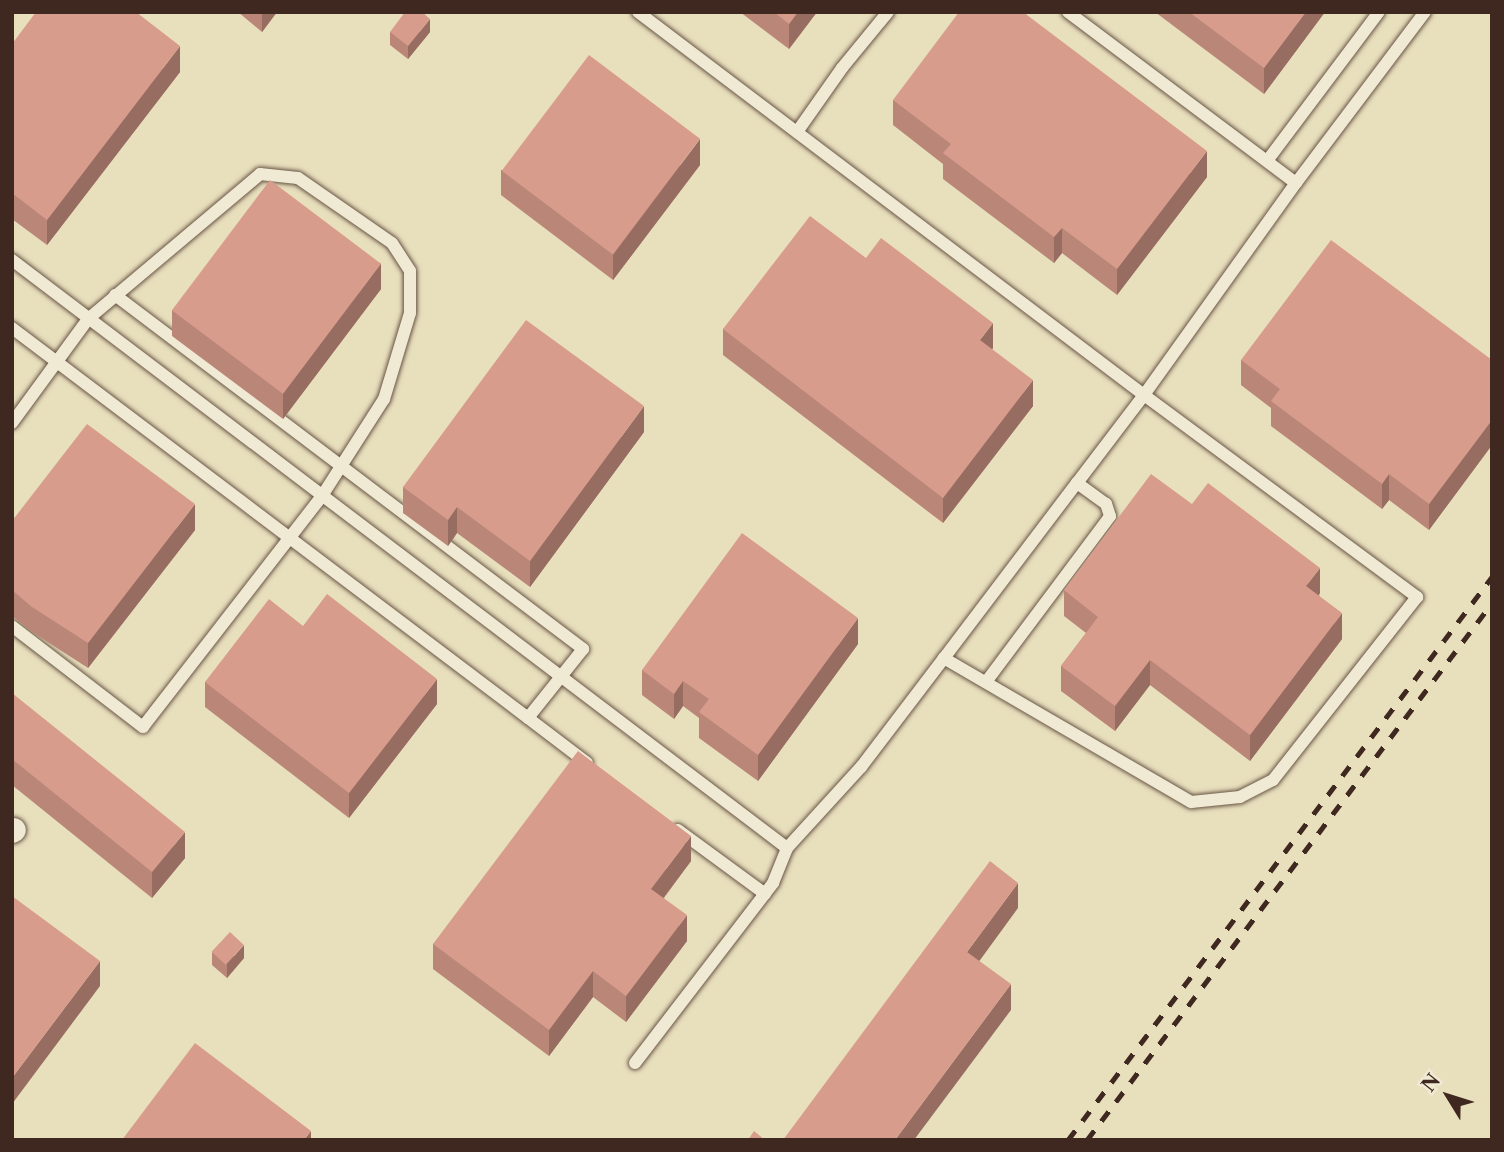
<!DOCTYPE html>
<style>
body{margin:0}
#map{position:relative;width:1504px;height:1152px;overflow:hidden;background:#e8dfbd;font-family:"Libre Caslon Text",serif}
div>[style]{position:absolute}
.roads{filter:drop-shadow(0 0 2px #695646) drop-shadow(0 0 2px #695646)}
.service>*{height:12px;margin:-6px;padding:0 6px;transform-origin:6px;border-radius:6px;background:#f0ead4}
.minor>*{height:24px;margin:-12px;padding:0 12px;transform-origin:12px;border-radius:12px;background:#f0ead4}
.rail>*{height:5px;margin-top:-2.5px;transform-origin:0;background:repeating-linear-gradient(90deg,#3f281f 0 12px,transparent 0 24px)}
.wall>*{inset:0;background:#ba8678}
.shaded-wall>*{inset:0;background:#976d62}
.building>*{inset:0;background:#d89c8c;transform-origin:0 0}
span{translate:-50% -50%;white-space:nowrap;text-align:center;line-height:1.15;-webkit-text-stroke:5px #f0ead4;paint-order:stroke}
.frame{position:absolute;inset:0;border:14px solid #3f281f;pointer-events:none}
.north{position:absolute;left:1413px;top:1061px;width:70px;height:70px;-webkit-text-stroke:5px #f0ead4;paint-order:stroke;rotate:308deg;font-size:19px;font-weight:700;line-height:28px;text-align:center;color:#3f281f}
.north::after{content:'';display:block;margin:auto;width:24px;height:32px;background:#3f281f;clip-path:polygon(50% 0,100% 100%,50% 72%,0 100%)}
</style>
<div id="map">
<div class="roads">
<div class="service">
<div style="left:638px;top:12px;width:635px;rotate:37.12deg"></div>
<div style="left:1144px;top:395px;width:261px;rotate:-54.4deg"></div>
<div style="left:1296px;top:183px;width:214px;rotate:-53deg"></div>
<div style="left:1068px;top:12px;width:285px;rotate:36.9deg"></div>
<div style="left:797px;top:132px;width:78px;rotate:-54.9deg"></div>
<div style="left:842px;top:68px;width:72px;rotate:-50.6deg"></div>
<div style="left:1267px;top:161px;width:186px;rotate:-53.1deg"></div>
<div style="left:12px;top:260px;width:973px;rotate:37.19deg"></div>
<div style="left:787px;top:848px;width:110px;rotate:-47.6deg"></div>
<div style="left:861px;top:767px;width:137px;rotate:-52.7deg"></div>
<div style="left:944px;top:658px;width:220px;rotate:-52.8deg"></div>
<div style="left:1077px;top:483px;width:111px;rotate:-52.7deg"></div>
<div style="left:1144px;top:395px;width:340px;rotate:36.5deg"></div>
<div style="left:1417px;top:597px;width:233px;rotate:128.2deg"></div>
<div style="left:1273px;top:780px;width:37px;rotate:153deg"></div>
<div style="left:1240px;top:797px;width:49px;rotate:174.2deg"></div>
<div style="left:1191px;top:802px;width:286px;rotate:-149.8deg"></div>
<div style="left:115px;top:295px;width:587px;rotate:37.1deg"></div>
<div style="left:583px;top:649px;width:88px;rotate:128.6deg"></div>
<div style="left:528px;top:718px;width:74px;rotate:37.3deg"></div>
<div style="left:12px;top:328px;width:647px;rotate:37.08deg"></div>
<div style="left:12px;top:423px;width:129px;rotate:-53.8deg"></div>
<div style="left:88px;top:319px;width:225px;rotate:-40.1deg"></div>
<div style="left:260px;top:174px;width:38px;rotate:6deg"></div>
<div style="left:298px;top:178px;width:114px;rotate:34.7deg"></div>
<div style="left:392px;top:243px;width:33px;rotate:57deg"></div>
<div style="left:410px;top:271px;width:42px;rotate:90deg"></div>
<div style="left:410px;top:313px;width:90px;rotate:106.8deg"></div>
<div style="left:384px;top:399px;width:115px;rotate:122.6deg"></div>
<div style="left:322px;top:496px;width:292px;rotate:127.8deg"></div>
<div style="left:143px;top:727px;width:165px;rotate:-142.4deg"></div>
<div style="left:986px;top:682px;width:207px;rotate:-53.2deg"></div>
<div style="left:1110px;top:516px;width:13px;rotate:-108deg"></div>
<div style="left:1106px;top:504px;width:36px;rotate:-144deg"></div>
<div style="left:678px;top:830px;width:108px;rotate:36.3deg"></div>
<div style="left:635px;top:1063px;width:227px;rotate:-52.5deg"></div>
<div style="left:773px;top:883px;width:38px;rotate:-68deg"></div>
</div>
<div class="minor">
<div style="left:12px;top:831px;width:2px;rotate:-27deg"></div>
</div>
</div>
<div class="rail">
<div style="left:1068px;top:1140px;width:705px;rotate:-53.02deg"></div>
<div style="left:1087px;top:1140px;width:673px;rotate:-52.98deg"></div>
</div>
<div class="wall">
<div style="clip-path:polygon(238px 12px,277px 12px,262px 32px)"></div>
<div style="clip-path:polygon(740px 12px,817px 12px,789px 49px)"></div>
<div style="clip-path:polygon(1155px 12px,1325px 12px,1264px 94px)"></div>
<div style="clip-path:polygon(390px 32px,430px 32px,408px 59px,390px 45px)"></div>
<div style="clip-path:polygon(12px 44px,180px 72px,47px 245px,12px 219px)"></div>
<div style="clip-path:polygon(893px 100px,1207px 177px,1117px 295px,1062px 253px,1054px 263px,943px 179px,943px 164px,893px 125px)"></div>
<div style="clip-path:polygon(700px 165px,613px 280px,501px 195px,501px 170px)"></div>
<div style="clip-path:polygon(866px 258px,993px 348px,992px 349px,1033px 406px,943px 523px,723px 355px,723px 329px)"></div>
<div style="clip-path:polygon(381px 289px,283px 419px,172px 336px,172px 310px)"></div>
<div style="clip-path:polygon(1241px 360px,1492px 360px,1492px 445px,1429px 530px,1389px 500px,1382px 509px,1271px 426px,1271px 408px,1241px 385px)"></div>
<div style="clip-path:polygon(644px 432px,530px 587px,457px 533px,448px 546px,403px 513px,403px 487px)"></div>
<div style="clip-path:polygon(1192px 504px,1320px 593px,1319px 595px,1342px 639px,1250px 761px,1150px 685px,1115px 731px,1061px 691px,1061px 666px,1086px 633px,1064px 616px,1064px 590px)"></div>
<div style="clip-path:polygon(12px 521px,195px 530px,88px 668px,32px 632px,12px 616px)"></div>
<div style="clip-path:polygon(303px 626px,437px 704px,349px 818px,205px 707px,205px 682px)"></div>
<div style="clip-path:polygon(858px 644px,758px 781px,699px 738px,699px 718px,683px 706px,674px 719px,642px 695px,642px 670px)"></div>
<div style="clip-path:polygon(12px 693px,185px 858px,152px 898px,12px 785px)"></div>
<div style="clip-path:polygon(691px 861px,664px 898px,687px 941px,626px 1022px,593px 997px,549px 1056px,433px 969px,433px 944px)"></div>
<div style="clip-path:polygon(212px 952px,244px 958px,227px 978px,212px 965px)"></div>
</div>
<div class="shaded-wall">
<div style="clip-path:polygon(262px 12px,277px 12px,262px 32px)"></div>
<div style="clip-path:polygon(798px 12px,817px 12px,789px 49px,789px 24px)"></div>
<div style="clip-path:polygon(1306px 12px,1325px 12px,1264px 94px,1264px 68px)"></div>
<div style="clip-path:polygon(430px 19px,430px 32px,408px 59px,408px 46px)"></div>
<div style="clip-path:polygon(180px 46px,180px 72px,47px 245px,47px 220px)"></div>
<div style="clip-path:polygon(700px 139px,700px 165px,613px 280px,613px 255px)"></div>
<div style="clip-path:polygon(1207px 151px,1207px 177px,1117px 295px,1117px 269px)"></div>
<div style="clip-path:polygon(1062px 228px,1062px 253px,1054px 263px,1054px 237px)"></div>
<div style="clip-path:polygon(381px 263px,381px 289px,283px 419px,283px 394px)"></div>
<div style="clip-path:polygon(993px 323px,993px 348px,980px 365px,980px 340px)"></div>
<div style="clip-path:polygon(1033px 380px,1033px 406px,943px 523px,943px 498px)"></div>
<div style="clip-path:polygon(644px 406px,644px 432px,530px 587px,530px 561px)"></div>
<div style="clip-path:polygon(1492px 420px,1492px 445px,1429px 530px,1429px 504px)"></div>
<div style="clip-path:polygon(1389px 474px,1389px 500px,1382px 509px,1382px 484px)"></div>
<div style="clip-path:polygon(195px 504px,195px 530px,88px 668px,88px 643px)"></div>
<div style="clip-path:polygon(457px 507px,457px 533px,448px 546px,448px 520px)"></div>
<div style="clip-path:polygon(1320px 568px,1320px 593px,1306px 611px,1306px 586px)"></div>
<div style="clip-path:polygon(1342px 613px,1342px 639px,1250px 761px,1250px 735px)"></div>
<div style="clip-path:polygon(858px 618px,858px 644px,758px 781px,758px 755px)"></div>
<div style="clip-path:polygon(1150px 660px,1150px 685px,1115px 731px,1115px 706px)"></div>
<div style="clip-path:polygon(437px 679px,437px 704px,349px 818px,349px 793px)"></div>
<div style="clip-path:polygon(683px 681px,683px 706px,674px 719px,674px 694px)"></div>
<div style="clip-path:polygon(185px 832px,185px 858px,152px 898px,152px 872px)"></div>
<div style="clip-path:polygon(691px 836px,691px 861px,651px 914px,651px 889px)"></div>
<div style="clip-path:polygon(1018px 883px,1018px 908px,967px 978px,967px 952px)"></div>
<div style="clip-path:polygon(687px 915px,687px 941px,626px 1022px,626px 996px)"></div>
<div style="clip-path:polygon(244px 945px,244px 958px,227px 978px,227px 964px)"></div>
<div style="clip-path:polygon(100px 961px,100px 986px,12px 1104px,12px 1078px)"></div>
<div style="clip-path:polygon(593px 971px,593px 997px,549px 1056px,549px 1030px)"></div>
<div style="clip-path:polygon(1011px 984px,1011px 1010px,914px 1140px,895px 1140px)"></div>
<div style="clip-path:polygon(311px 1131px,311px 1140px,304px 1140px)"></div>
</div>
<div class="building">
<div style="clip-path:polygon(36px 12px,136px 12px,180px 46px,47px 220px,12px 193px,12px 44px)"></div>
<div style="clip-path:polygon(405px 12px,422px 12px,430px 19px,408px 46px,390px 32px)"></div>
<div style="clip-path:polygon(774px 12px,798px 12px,789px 24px)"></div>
<div style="clip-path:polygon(959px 12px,1023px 12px,1207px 151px,1117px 269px,1062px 228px,1054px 237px,943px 153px,951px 144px,893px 100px)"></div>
<div style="clip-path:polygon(1189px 12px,1306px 12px,1264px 68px)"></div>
<div style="left:589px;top:55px;width:139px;height:145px;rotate:37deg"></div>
<div style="left:270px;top:180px;width:139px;height:163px;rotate:37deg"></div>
<div style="clip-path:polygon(810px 216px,866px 258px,881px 238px,993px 323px,980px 340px,1033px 380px,943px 498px,723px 329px)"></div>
<div style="clip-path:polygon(1331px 240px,1492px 360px,1492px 420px,1429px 504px,1389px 474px,1382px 484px,1271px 401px,1280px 389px,1241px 360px)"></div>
<div style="clip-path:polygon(526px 320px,644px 406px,530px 561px,457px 507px,448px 520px,403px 487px)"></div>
<div style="clip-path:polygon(87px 424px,195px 504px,88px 643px,32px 607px,12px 590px,12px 521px)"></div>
<div style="clip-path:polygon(1151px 474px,1192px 504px,1208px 483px,1320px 568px,1306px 586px,1342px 613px,1250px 735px,1150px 660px,1115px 706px,1061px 666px,1098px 617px,1064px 590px)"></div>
<div style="clip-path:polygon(742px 533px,858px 618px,758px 755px,699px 712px,709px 699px,683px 681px,674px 694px,642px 670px)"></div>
<div style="clip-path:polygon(327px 594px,437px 679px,349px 793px,205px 682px,269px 599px,303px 626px)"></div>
<div style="clip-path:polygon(12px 693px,185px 832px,152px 872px,12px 759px)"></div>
<div style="clip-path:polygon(578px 751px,691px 836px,651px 889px,687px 915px,626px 996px,593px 971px,549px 1030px,433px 944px)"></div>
<div style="clip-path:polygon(990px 861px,1018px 883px,967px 952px,1011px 984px,895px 1140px,783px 1140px)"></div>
<div style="clip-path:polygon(12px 896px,100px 961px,12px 1078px)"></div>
<div style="left:230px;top:932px;width:19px;height:27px;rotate:43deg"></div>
<div style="clip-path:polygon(195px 1043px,311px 1131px,304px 1140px,122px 1140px)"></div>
<div style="clip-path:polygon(754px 1131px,765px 1140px,748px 1140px)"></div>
</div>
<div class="frame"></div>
<div class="north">N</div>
</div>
